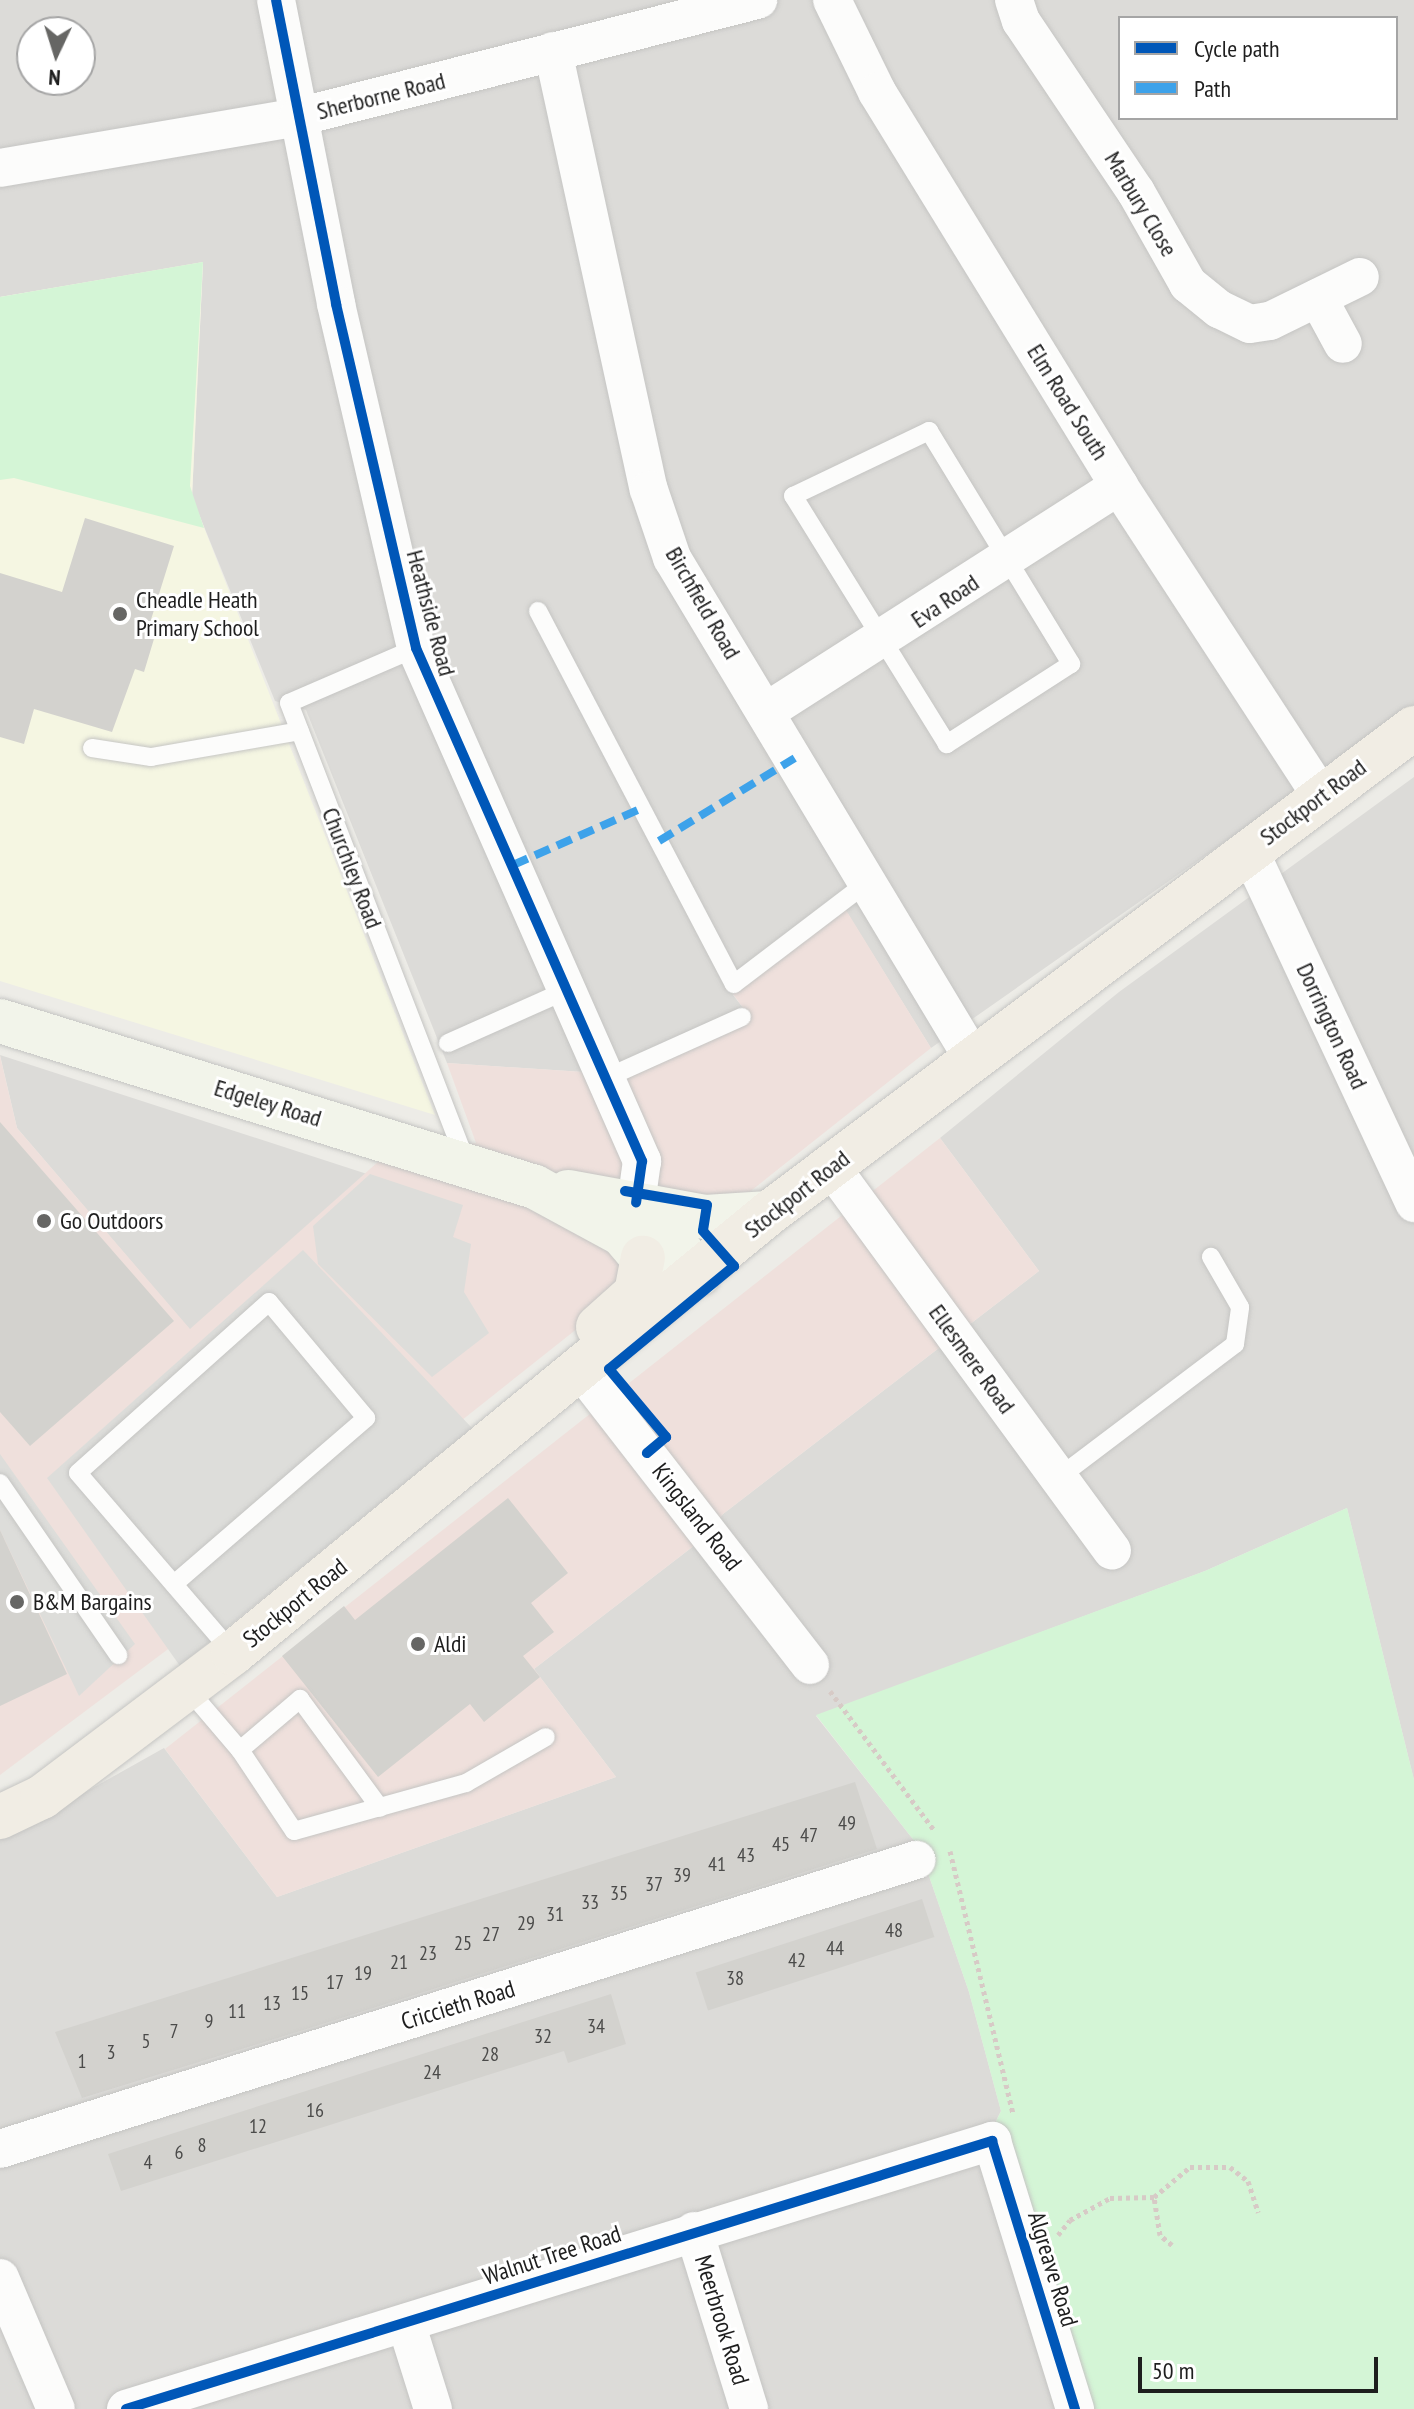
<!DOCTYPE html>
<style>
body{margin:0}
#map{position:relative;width:1414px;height:2409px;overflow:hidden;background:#edece7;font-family:"PT Sans Narrow",sans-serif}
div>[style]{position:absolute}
.residential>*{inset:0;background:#dcdbd8}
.commercial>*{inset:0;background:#efe0dc}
.education>*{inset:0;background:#f5f6e2}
.park>*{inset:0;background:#d4f5d6}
.parking>*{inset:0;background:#ddddda}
.building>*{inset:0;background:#d3d2ce;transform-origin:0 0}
.path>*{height:5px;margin-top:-2.5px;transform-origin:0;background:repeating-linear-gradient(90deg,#d7cac6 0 4px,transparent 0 8px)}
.roads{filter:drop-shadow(0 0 2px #c5c5c3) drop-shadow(0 0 2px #c5c5c3)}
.lane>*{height:18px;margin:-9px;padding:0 9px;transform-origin:9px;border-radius:9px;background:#fcfcfb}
.street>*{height:38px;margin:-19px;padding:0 19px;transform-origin:19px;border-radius:19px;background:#fcfcfb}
.secondary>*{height:44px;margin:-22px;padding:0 22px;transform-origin:22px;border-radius:22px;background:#f2f4ea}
.primary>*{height:44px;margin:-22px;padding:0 22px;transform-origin:22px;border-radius:22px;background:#f1ede4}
.quiet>*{height:8px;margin-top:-4px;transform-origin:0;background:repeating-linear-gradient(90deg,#3da2ea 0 16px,transparent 0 24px)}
.cycleway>*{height:10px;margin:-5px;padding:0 5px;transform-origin:5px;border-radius:5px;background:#0057b8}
.dots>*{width:22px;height:22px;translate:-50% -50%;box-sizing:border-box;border:4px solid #fff;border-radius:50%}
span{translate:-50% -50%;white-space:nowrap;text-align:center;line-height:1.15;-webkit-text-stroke:6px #fff;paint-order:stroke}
.number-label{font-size:20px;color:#4b4b4a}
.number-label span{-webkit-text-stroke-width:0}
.street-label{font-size:24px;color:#1e1e1e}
.poi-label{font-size:24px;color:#1e1e1e}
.left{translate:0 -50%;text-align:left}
.legend{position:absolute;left:1118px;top:16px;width:280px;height:104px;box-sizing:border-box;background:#fff;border:2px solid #a5a5a5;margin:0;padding:10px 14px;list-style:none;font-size:24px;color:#1e1e1e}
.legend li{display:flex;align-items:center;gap:16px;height:40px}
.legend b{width:40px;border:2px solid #a5a5a5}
.north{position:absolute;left:16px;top:16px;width:80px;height:80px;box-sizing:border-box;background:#fff;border:2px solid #a5a5a5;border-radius:50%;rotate:184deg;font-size:22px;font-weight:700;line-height:32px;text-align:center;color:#1e1e1e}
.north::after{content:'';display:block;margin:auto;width:28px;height:36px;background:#666664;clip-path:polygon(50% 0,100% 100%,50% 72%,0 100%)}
.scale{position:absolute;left:1138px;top:2357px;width:240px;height:36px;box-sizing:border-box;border:4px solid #1e1e1e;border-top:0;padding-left:10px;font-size:24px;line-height:28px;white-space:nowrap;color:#1e1e1e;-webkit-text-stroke:6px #fff;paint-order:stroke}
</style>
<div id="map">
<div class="residential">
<div style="clip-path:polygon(evenodd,0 0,1414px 0,1414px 709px,931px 1048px,846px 911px,733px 995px,752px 1019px,629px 1075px,447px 1063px,306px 710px,275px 701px,192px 497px,203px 263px,0 297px,0 0,1120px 18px,1396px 18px,1396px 118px,1120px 118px,1120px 18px,0 0,32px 32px,80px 32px,80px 80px,32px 80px,32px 32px)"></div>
<div style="clip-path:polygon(1414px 777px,1414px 1780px,1347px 1508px,1205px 1571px,816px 1716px,919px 1847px,969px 1992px,1001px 2111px,986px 2141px,1071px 2409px,0 2409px,0 1840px,164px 1748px,277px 1897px,616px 1777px,534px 1669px,704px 1538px,723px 1514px,1039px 1271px,940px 1138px,1119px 992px)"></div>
<div style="clip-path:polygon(0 1055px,367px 1174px,190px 1330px,17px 1128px)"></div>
</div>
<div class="commercial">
<div style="clip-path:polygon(846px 910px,931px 1048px,263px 1578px,0 1775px,0 1056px,17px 1128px,190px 1329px,388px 1153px,476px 1143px,447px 1063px,629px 1075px,751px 1019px,733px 994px)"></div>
<div style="clip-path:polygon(940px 1138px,1039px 1271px,723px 1514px,704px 1538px,534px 1669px,616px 1777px,277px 1897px,165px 1749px)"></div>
</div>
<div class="education">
<div style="clip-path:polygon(203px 262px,192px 497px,435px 1115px,0 981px,0 297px)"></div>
</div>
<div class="park">
<div style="clip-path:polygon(203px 262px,190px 486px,204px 528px,14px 478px,0 480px,0 297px)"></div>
<div style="clip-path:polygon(1347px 1508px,1414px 1780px,1414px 2409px,1085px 2409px,990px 2134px,1001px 2111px,969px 1992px,919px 1847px,816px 1715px,1205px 1571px)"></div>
</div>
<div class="parking">
<div style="clip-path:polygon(370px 1174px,463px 1205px,453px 1237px,471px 1244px,464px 1292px,489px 1333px,432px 1377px,318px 1264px,313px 1226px)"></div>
<div style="clip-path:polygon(303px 1250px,472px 1428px,180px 1666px,47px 1478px)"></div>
<div style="clip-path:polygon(0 1454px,135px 1644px,79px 1696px,0 1530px)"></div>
</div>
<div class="building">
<div style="clip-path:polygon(85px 518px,174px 546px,149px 626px,157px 629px,144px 672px,135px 669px,112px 732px,34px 709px,24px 744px,0 737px,0 573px,62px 592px)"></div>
<div style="clip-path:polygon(0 1122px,174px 1321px,30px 1446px,0 1412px)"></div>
<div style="clip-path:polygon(508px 1498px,568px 1573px,531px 1603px,554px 1632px,523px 1656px,540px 1677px,484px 1722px,470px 1704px,378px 1777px,282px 1656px,344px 1606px,355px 1620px)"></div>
<div style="clip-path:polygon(0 1530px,67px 1674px,0 1706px)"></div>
<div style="clip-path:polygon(855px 1782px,877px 1849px,300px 2031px,82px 2098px,55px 2032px)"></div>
<div style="left:922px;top:1899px;width:40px;height:238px;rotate:72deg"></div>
<div style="clip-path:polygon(611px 1994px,626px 2044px,568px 2063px,564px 2051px,121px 2191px,108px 2154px)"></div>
</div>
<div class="path">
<div style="left:830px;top:1691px;width:174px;rotate:53.2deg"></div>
<div style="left:950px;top:1851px;width:269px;rotate:76.5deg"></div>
<div style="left:1058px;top:2235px;width:19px;rotate:-51deg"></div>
<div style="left:1070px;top:2220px;width:46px;rotate:-28.8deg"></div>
<div style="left:1110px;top:2198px;width:44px;rotate:-1.3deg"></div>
<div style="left:1172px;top:2245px;width:16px;rotate:-140deg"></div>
<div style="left:1160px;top:2235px;width:38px;rotate:-99deg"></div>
<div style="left:1154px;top:2197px;width:47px;rotate:-39.8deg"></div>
<div style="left:1190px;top:2167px;width:40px"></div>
<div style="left:1230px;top:2167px;width:23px;rotate:38deg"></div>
<div style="left:1248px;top:2181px;width:33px;rotate:72deg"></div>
</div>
<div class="roads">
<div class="lane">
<div style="left:929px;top:431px;width:273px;rotate:58.6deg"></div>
<div style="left:1071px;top:664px;width:148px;rotate:147.2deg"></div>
<div style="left:947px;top:744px;width:292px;rotate:-121.8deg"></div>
<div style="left:793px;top:496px;width:151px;rotate:-25.5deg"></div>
<div style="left:538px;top:611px;width:421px;rotate:62.3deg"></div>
<div style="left:734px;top:984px;width:168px;rotate:-37.3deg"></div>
<div style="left:416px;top:648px;width:138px;rotate:156.6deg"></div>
<div style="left:289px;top:703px;width:490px;rotate:68.9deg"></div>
<div style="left:92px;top:748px;width:60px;rotate:8.7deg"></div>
<div style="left:151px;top:757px;width:151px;rotate:-9.9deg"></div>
<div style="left:448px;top:1043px;width:130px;rotate:-24deg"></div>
<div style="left:606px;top:1078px;width:149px;rotate:-24.2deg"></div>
<div style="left:1058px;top:1478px;width:222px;rotate:-37.1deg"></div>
<div style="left:1235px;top:1344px;width:37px;rotate:-82deg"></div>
<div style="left:1240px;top:1307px;width:58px;rotate:-120.1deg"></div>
<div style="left:0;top:1483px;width:209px;rotate:55.5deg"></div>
<div style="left:174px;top:1584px;width:254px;rotate:-40.8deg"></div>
<div style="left:366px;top:1418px;width:151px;rotate:-129.9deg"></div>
<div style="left:269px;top:1302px;width:256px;rotate:138.2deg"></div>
<div style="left:78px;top:1473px;width:238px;rotate:49.3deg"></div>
<div style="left:187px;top:1688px;width:82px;rotate:49.5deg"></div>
<div style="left:240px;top:1750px;width:97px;rotate:56.3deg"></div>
<div style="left:294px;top:1831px;width:179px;rotate:-15.6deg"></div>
<div style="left:466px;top:1783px;width:92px;rotate:-29.9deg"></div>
<div style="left:240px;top:1750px;width:79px;rotate:-40.4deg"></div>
<div style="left:300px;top:1699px;width:135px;rotate:53.7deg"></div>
</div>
<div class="street">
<div style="left:276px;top:0;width:310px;rotate:78.8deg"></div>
<div style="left:336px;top:304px;width:353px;rotate:76.9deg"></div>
<div style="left:416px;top:648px;width:561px;rotate:66.22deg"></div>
<div style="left:642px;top:1161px;width:42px;rotate:98.1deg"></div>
<div style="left:832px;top:0;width:102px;rotate:63.9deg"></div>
<div style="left:877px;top:92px;width:462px;rotate:58.4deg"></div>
<div style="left:1119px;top:486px;width:368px;rotate:56.9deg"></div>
<div style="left:1014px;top:0;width:22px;rotate:72deg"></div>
<div style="left:1021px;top:21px;width:206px;rotate:56.1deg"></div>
<div style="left:1136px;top:192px;width:106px;rotate:60.5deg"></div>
<div style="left:1188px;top:284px;width:40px;rotate:39deg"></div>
<div style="left:1219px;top:309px;width:34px;rotate:26deg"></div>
<div style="left:1250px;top:324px;width:20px;rotate:-9deg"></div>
<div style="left:1270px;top:321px;width:100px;rotate:-26.1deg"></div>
<div style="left:553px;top:51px;width:449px;rotate:77.7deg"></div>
<div style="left:649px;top:490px;width:72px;rotate:71.3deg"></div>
<div style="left:672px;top:558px;width:582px;rotate:58.99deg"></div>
<div style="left:0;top:168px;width:302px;rotate:-9.7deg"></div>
<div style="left:298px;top:117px;width:475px;rotate:-14.3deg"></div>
<div style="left:1318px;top:298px;width:52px;rotate:61.5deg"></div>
<div style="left:767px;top:711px;width:418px;rotate:-32.6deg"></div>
<div style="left:1249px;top:850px;width:390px;rotate:64.9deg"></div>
<div style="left:832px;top:1168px;width:474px;rotate:53.8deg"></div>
<div style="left:582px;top:1371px;width:372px;rotate:52.2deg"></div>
<div style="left:0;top:2149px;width:961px;rotate:-17.51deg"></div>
<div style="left:694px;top:2231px;width:186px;rotate:72.8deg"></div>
<div style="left:0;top:2278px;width:142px;rotate:66.9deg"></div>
<div style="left:406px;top:2323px;width:90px;rotate:72.6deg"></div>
<div style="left:126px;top:2409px;width:907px;rotate:-17.2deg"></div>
<div style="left:992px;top:2141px;width:281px;rotate:72.8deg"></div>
</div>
<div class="secondary">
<div style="left:0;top:1021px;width:560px;rotate:17.24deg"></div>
<div style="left:535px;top:1187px;width:99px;rotate:28.4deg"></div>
<div style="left:622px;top:1234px;width:70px;rotate:49.7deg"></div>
<div style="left:568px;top:1192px;width:139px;rotate:10.3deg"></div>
<div style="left:705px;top:1217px;width:64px;rotate:-3.6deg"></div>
<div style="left:645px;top:1207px;width:86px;rotate:51.1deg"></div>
</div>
<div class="primary">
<div style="left:598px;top:1327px;width:51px;rotate:-41.8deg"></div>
<div style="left:636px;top:1293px;width:36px;rotate:-79deg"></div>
<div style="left:0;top:1817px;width:47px;rotate:-25.5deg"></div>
<div style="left:42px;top:1797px;width:239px;rotate:-37deg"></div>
<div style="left:233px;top:1653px;width:693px;rotate:-39.38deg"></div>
<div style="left:769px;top:1213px;width:807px;rotate:-36.94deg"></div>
</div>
</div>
<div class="quiet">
<div style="left:659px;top:841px;width:159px;rotate:-31.4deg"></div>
<div style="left:513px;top:865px;width:141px;rotate:-23.8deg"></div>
</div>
<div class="cycleway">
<div style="left:276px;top:0;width:310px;rotate:78.8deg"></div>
<div style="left:336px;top:304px;width:353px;rotate:76.9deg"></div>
<div style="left:416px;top:648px;width:561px;rotate:66.22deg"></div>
<div style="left:642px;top:1161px;width:42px;rotate:98.1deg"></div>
<div style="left:625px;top:1191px;width:83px;rotate:9.7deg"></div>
<div style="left:707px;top:1205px;width:26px;rotate:99deg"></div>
<div style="left:703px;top:1231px;width:47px;rotate:48.5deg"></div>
<div style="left:734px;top:1266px;width:162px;rotate:140.5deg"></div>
<div style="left:609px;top:1369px;width:89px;rotate:50deg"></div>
<div style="left:666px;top:1437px;width:25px;rotate:140deg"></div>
<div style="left:126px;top:2409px;width:907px;rotate:-17.2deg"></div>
<div style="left:992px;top:2141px;width:281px;rotate:72.8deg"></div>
</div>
<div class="dots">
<div style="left:120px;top:614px;background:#666664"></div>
<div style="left:44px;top:1221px;background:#666664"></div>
<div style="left:17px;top:1602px;background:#666664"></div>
<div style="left:418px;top:1644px;background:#666664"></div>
</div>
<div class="number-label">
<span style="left:847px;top:1823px">49</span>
<span style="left:809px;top:1835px">47</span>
<span style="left:781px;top:1844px">45</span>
<span style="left:746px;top:1855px">43</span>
<span style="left:717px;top:1864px">41</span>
<span style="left:682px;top:1875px">39</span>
<span style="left:654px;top:1884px">37</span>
<span style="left:619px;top:1893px">35</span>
<span style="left:590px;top:1902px">33</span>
<span style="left:555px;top:1914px">31</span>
<span style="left:526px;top:1923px">29</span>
<span style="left:894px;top:1930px">48</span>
<span style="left:491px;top:1934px">27</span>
<span style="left:463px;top:1943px">25</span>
<span style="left:835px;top:1948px">44</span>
<span style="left:428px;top:1953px">23</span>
<span style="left:797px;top:1960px">42</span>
<span style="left:399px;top:1962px">21</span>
<span style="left:363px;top:1973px">19</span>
<span style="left:735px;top:1978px">38</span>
<span style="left:335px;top:1982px">17</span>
<span style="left:300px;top:1993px">15</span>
<span style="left:272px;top:2003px">13</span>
<span style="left:237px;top:2011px">11</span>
<span style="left:209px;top:2021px">9</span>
<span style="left:596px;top:2026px">34</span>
<span style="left:174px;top:2031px">7</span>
<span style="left:543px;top:2036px">32</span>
<span style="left:146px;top:2041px">5</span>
<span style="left:111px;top:2052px">3</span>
<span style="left:490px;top:2054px">28</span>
<span style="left:82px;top:2061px">1</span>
<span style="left:432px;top:2072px">24</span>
<span style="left:315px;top:2110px">16</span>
<span style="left:258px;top:2126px">12</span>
<span style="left:202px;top:2145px">8</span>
<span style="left:179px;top:2152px">6</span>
<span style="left:148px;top:2162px">4</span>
</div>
<div class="street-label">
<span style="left:381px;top:96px;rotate:-14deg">Sherborne Road</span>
<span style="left:1141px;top:204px;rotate:59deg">Marbury Close</span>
<span style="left:1068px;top:402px;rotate:58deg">Elm Road South</span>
<span style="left:945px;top:601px;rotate:-34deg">Eva Road</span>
<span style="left:703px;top:603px;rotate:60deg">Birchfield Road</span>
<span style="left:431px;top:613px;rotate:75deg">Heathside Road</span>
<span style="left:1313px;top:802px;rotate:-37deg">Stockport Road</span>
<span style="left:352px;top:868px;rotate:69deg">Churchley Road</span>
<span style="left:1332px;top:1026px;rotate:65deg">Dorrington Road</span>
<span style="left:268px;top:1103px;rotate:17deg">Edgeley Road</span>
<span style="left:797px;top:1194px;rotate:-38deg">Stockport Road</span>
<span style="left:972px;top:1359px;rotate:54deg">Ellesmere Road</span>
<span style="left:697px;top:1517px;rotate:52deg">Kingsland Road</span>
<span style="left:295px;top:1603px;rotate:-39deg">Stockport Road</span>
<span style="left:458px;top:2005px;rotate:-17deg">Criccieth Road</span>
<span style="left:552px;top:2255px;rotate:-18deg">Walnut Tree Road</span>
<span style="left:1053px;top:2269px;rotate:73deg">Algreave Road</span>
<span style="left:722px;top:2320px;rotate:73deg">Meerbrook Road</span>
</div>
<div class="poi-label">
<span class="left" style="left:136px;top:614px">Cheadle Heath<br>Primary School</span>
<span class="left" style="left:60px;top:1221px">Go Outdoors</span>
<span class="left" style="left:33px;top:1602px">B&amp;M Bargains</span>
<span class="left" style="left:434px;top:1644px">Aldi</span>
</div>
<ul class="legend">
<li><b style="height:10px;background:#0057b8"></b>Cycle path</li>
<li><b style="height:10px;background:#3da2ea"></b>Path</li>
</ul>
<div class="north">N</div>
<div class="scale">50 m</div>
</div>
